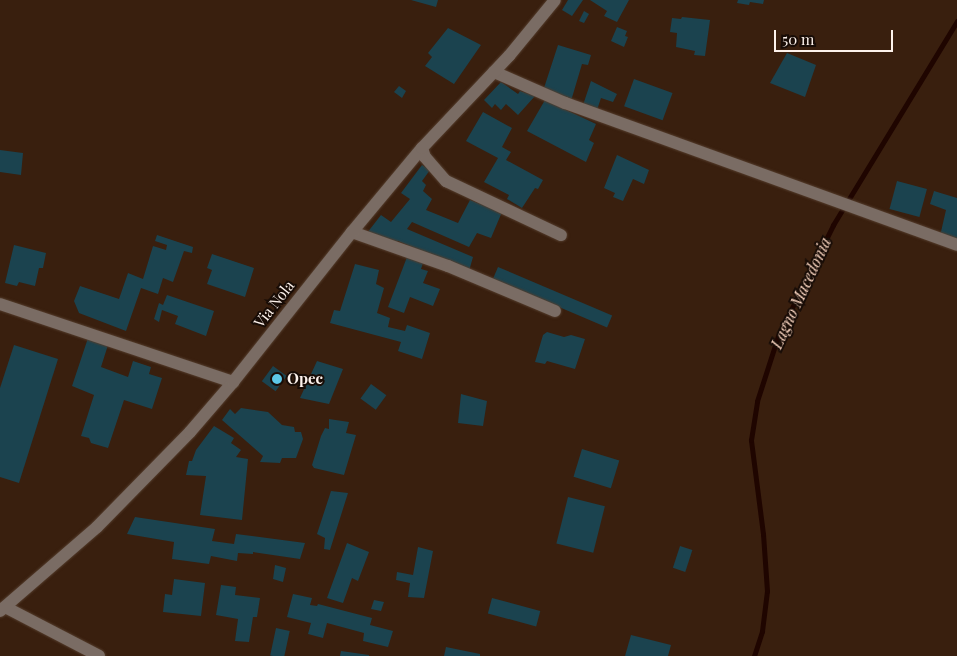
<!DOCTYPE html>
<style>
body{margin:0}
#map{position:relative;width:957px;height:656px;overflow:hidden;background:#391f0e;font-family:"Playfair Display",serif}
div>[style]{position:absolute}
.stream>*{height:5px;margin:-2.5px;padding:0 2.5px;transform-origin:2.5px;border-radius:2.5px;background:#1f0500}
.building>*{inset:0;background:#1b434f;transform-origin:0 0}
.roads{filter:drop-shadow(0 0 1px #543d2d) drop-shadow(0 0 1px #543d2d)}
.minor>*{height:12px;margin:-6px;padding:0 6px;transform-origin:6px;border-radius:6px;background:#7a6c64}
.tertiary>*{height:12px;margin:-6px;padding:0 6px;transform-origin:6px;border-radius:6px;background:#7a6c64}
.dots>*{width:14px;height:14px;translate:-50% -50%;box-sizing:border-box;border:2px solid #180c06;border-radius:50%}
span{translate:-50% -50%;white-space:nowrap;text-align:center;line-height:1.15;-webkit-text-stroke:4px #180c06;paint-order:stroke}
.street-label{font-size:15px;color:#fdf2ec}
.poi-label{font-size:15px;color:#fdf2ec;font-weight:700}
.left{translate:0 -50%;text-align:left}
.water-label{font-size:16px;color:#fad5c0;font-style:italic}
.scale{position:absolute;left:774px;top:30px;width:119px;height:22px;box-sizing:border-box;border:2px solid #fdf2ec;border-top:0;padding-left:6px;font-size:15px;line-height:18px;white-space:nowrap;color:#fdf2ec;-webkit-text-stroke:4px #180c06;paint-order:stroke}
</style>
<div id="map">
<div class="stream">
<div style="left:754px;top:656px;width:26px;rotate:-72deg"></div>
<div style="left:762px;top:631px;width:40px;rotate:-82.9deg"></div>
<div style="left:767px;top:591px;width:57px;rotate:-94deg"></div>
<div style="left:763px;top:534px;width:95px;rotate:-97.3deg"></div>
<div style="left:751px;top:440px;width:39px;rotate:-81deg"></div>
<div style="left:757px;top:401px;width:68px;rotate:-72.1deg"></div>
<div style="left:778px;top:336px;width:124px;rotate:-63.6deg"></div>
<div style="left:833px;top:225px;width:239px;rotate:-58.7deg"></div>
</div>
<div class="building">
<div style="clip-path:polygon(411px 0,438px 0,436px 7px)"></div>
<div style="clip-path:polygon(568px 0,583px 0,572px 16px,562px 10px)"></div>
<div style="clip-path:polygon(590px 0,629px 0,617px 22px,604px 16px,607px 11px)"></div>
<div style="clip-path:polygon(738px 0,764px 0,763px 4px,750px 2px,749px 5px,737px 3px)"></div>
<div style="clip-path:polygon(584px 11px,589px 14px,584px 23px,579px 21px)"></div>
<div style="clip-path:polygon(682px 17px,710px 20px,705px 56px,694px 55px,695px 51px,676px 47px,677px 33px,670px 32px,672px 18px,681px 19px)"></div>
<div style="clip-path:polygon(617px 27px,627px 31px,625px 36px,628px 37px,624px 47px,611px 41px)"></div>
<div style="clip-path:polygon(448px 28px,481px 45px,454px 84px,425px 66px,432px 57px,428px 53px)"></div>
<div style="clip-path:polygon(558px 45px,591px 55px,588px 65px,582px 64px,571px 101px,543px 91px)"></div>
<div style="clip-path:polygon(787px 53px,816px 65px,805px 97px,770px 83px)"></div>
<div style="left:634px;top:79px;width:41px;height:29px;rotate:20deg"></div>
<div style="clip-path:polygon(591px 81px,617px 94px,613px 102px,601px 98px,597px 110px,583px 105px)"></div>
<div style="clip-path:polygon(501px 82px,518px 94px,520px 91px,535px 96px,518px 115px,506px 104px,501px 110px,495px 104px,492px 108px,484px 100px)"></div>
<div style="clip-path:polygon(399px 86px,406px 91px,402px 98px,394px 92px)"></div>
<div style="clip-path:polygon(545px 100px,596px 124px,589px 140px,594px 143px,586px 162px,527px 131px)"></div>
<div style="clip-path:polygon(483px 112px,512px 128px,502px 147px,511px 152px,506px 160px,543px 180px,538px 189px,535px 188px,522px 208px,507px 199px,509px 195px,484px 182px,498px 158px,466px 141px)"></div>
<div style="clip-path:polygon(0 150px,23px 153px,21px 175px,0 172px)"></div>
<div style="clip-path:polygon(617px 155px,649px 170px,644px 184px,633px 179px,623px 201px,613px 197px,615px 193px,604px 188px)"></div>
<div style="clip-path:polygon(422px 165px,430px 170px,422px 181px,426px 185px,423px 191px,432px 199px,426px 210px,458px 223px,470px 200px,502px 212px,491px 238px,477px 233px,469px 247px,412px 222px,407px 229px,473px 257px,469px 271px,398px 241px,394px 245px,367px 233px,381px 215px,391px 222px,410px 199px,401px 193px)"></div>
<div style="left:897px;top:181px;width:31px;height:29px;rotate:15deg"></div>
<div style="clip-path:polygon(934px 191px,957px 198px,957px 240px,940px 236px,946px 210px,930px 204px)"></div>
<div style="clip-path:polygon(157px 235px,193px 247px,192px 253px,184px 251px,173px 282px,163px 278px,158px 294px,141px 288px,126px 331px,79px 313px,74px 301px,80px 286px,119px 299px,128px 273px,143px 279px,153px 246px,166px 250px,167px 245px,155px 241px)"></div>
<div style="clip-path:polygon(14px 245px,46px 253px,43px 268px,39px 268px,35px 286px,19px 282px,17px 286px,5px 283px)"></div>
<div style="clip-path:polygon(212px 254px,254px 268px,245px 297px,207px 284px,212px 270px,207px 268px)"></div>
<div style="clip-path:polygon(407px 257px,423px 263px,421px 269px,428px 271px,423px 283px,440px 289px,433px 306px,410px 297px,404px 313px,388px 307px)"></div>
<div style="clip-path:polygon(355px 264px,379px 270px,376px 284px,384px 288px,377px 313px,390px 318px,388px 327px,405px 331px,407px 325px,430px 333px,422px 359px,398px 351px,401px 342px,330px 323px,334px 310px,340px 311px)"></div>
<div style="left:498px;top:267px;width:124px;height:13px;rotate:23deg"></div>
<div style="clip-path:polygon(167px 295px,214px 311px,206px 336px,175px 324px,178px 316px,162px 310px,159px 322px,154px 319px,159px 303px,163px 305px)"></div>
<div style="clip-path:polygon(547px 332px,564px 337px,571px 335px,585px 339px,575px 369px,547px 361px,545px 364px,535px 362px,543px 335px)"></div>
<div style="clip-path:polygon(88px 338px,108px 345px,101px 367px,128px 377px,133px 361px,151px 367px,149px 374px,162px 378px,152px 409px,124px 400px,108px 448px,91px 443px,89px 438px,81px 436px,94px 395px,72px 386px)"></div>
<div style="clip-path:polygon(14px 345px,58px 359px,19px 483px,0 477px,0 388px)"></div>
<div style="clip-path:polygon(317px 361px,343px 369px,329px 404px,300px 398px)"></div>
<div style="left:273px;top:366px;width:17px;height:19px;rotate:36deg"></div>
<div style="left:371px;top:384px;width:19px;height:18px;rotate:36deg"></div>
<div style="clip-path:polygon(461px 394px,487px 401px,483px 426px,458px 423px)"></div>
<div style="clip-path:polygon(241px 408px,268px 412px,282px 425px,294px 427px,295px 432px,301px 432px,303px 439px,296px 458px,282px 458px,280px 463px,260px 462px,263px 456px,222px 420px,230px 409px,235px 414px)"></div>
<div style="clip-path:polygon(329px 419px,349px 422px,346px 433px,356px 435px,344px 475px,314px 468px,312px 465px,321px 436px,325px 428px,329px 429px)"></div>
<div style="clip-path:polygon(214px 426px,234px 438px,231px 443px,241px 450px,236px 457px,248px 459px,242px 520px,200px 515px,206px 476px,186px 475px,189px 461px,192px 461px,196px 450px)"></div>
<div style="left:582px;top:449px;width:39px;height:29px;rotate:17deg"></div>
<div style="clip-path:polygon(331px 491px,348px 493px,330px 550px,324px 549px,325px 538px,317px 534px)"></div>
<div style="left:568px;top:497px;width:38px;height:48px;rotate:14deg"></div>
<div style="clip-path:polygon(135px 517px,215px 529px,212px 541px,234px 544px,236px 534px,305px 543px,300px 559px,253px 552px,253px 554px,238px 553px,237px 561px,211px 556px,209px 564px,172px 559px,174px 542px,127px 534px)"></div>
<div style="clip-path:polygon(347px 543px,369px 552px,358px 581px,352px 578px,343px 603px,327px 598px)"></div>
<div style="left:680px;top:546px;width:13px;height:23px;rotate:18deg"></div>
<div style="clip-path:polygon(418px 547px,433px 551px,424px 598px,408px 597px,410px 583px,396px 580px,397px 572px,413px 575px)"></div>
<div style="clip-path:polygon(275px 565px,286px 568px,283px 582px,273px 579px)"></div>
<div style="clip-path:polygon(174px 579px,205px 583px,201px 616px,163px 612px,165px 594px,172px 595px)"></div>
<div style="clip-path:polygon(221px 585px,236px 587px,235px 595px,260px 598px,257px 617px,253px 617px,249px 642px,235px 641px,238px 619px,216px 615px)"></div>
<div style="clip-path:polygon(293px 594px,312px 598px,310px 605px,317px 606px,318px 604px,372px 618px,370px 625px,393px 631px,388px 647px,363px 641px,364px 633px,327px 623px,323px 638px,308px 634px,311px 623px,287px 617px)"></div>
<div style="left:492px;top:598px;width:50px;height:16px;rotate:15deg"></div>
<div style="clip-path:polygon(374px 600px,384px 602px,381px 611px,371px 609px)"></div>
<div style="left:276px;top:628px;width:14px;height:28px;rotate:12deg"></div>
<div style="clip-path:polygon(631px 635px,671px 645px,668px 656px,625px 656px)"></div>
<div style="clip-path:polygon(446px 647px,480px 654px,480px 656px,444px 656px)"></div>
<div style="clip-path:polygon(341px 651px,369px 655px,369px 656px,340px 656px)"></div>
</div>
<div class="roads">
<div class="minor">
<div style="left:494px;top:72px;width:77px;rotate:23.6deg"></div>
<div style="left:565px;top:103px;width:417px;rotate:19.9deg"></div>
<div style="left:422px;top:148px;width:9px;rotate:72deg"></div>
<div style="left:425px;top:157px;width:32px;rotate:49deg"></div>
<div style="left:446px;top:181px;width:127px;rotate:25.2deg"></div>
<div style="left:352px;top:232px;width:102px;rotate:19.5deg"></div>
<div style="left:448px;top:266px;width:116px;rotate:22.8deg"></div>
<div style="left:0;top:304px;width:246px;rotate:18.5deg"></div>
<div style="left:5px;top:607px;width:106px;rotate:27.5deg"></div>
</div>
<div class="tertiary">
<div style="left:0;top:611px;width:128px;rotate:-40.9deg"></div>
<div style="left:97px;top:527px;width:133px;rotate:-45.6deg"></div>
<div style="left:190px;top:432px;width:66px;rotate:-49.3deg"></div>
<div style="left:233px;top:382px;width:191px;rotate:-51.6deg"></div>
<div style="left:352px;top:232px;width:109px;rotate:-50.2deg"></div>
<div style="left:422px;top:148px;width:127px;rotate:-46.6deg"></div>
<div style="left:509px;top:56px;width:72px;rotate:-50.6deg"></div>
</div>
</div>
<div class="dots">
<div style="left:277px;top:379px;background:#5cc7e7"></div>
</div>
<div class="street-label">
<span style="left:274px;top:304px;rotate:-52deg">Via Nola</span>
</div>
<div class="poi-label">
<span class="left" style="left:287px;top:379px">Opec</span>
</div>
<div class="water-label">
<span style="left:801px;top:293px;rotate:-65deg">Lagno Macedonia</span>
</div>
<div class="scale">50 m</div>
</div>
